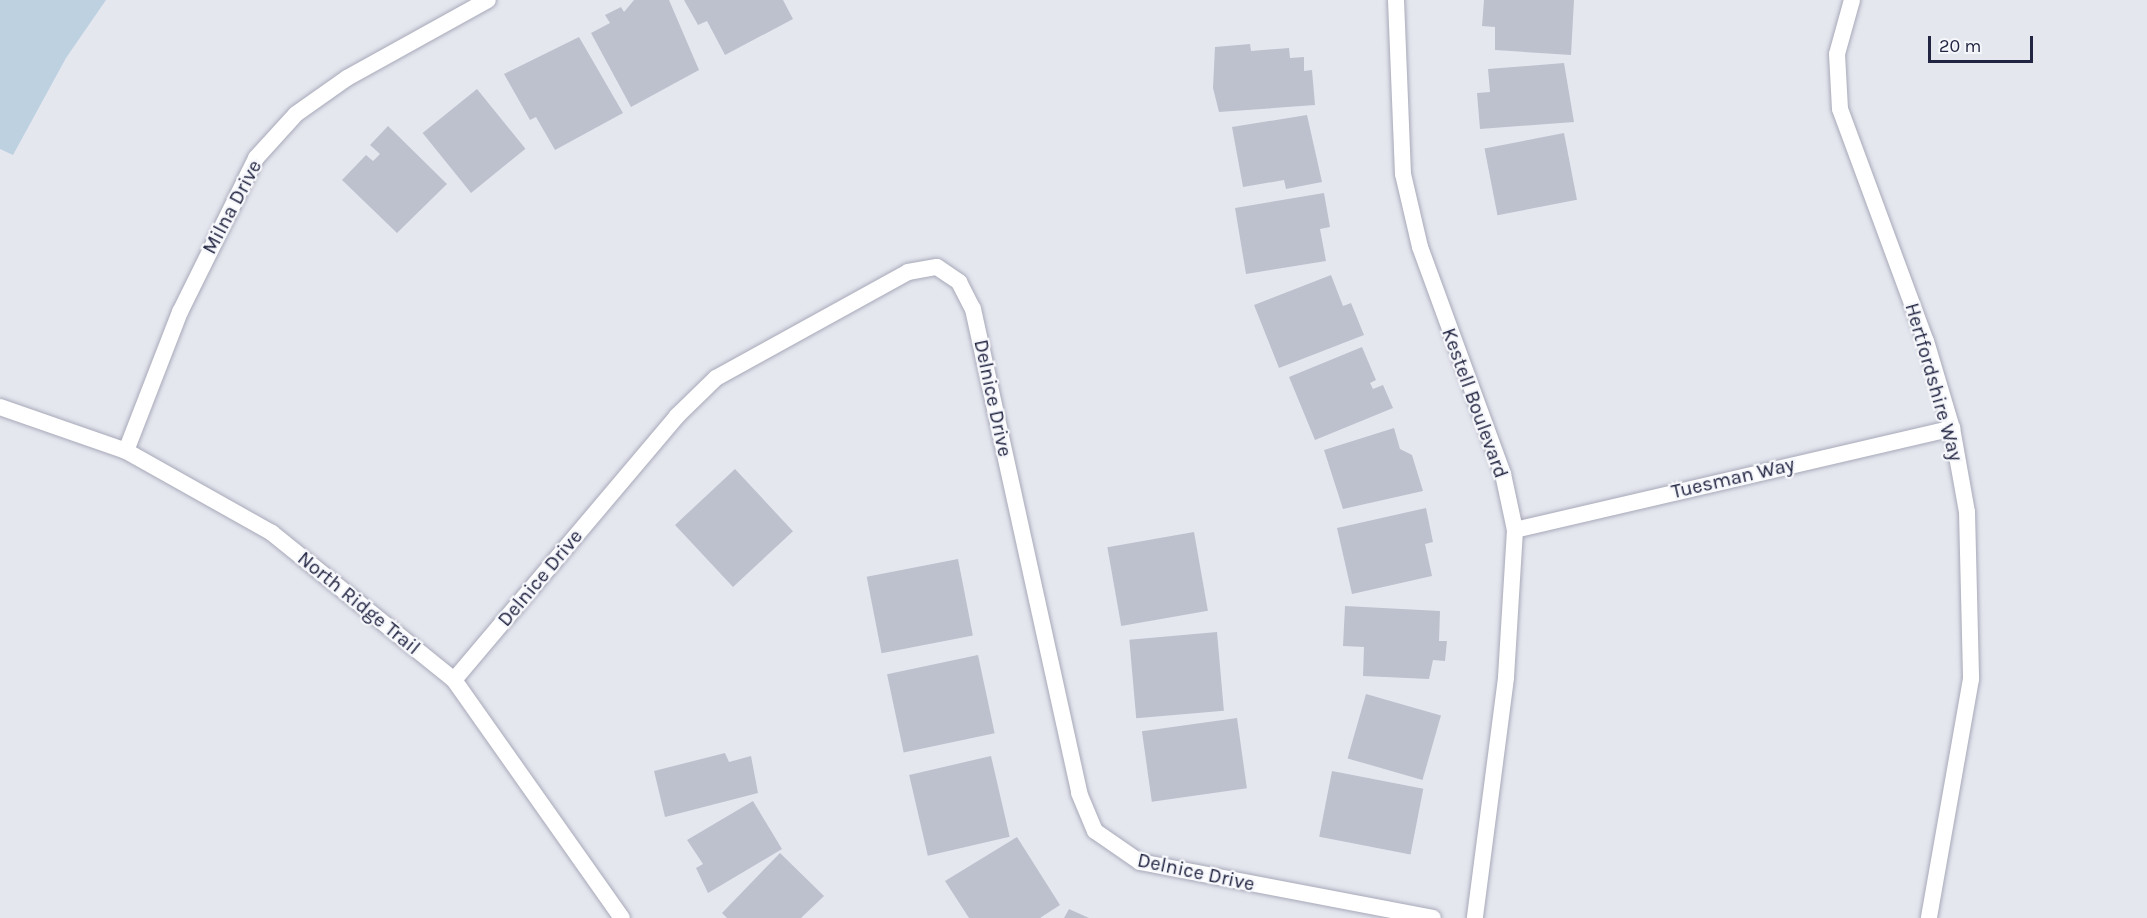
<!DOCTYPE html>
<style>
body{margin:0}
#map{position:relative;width:2147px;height:918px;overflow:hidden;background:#e5e7ef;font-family:Karla,sans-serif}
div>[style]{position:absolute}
.green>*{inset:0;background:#bdd1e1}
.building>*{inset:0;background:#bdc1cd;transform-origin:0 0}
.roads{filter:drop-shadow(0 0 2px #a7a9b8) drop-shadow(0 0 2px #a7a9b8)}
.minor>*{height:16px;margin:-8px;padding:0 8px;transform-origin:8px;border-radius:8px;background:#fff}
.tertiary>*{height:16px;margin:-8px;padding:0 8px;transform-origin:8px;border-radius:8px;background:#fff}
span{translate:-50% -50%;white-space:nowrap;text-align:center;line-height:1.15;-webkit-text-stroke:4.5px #f6f7fb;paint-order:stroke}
.street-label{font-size:20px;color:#222542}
.scale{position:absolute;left:1928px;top:36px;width:105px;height:27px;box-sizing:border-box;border:3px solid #222542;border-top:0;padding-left:8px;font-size:18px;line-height:21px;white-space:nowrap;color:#222542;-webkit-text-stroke:4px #f6f7fb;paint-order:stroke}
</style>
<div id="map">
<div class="green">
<div style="clip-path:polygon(0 0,106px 0,66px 58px,13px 155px,0 149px)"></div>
</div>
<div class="building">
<div style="clip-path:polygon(634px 0,669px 0,699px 70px,631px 107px,591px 33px,610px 23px,605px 15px,621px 7px,624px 12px)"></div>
<div style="clip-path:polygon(684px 0,783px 0,793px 19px,725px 55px,707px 21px,698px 25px)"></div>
<div style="clip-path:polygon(1484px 0,1574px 0,1571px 55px,1495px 50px,1495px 27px,1482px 26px)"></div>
<div style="clip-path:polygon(579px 37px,623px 113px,555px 150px,536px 117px,530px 120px,504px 74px)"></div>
<div style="clip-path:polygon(1250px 44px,1251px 51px,1289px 48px,1290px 58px,1304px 57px,1304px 71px,1312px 70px,1315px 105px,1219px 112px,1213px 88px,1215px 47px)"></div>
<div style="clip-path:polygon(1564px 63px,1574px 122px,1480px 129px,1477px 93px,1490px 92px,1488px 69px)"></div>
<div style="left:477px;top:89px;width:77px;height:70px;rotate:51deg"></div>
<div style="clip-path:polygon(1307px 115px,1322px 182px,1286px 189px,1284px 180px,1243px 187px,1232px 127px)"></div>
<div style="clip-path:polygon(388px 126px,447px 184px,397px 233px,342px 180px,366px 155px,373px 161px,380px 154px,370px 145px)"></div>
<div style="left:1564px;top:133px;width:68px;height:81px;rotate:79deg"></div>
<div style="clip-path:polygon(1324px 193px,1330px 227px,1320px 229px,1326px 261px,1246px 274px,1235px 208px)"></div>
<div style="clip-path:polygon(1331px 275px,1343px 306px,1351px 303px,1364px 335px,1279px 368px,1254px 305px)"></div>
<div style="clip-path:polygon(1362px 347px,1376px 380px,1370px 383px,1373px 389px,1383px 385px,1393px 408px,1315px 440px,1289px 377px)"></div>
<div style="clip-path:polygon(1394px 428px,1400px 449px,1412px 455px,1423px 491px,1343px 509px,1324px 450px)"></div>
<div style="left:735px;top:469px;width:85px;height:82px;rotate:47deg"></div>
<div style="clip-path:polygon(1426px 508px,1433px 542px,1425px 544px,1432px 576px,1352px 594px,1337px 528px)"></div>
<div style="left:1194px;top:532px;width:80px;height:88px;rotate:80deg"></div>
<div style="left:958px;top:559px;width:78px;height:93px;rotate:79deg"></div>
<div style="clip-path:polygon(1345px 606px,1440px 611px,1439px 641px,1447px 641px,1445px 661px,1433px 660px,1429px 679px,1363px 676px,1364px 647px,1343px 646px)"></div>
<div style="left:1217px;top:632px;width:79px;height:88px;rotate:85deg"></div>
<div style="left:978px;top:655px;width:80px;height:93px;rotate:78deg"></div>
<div style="left:1366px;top:694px;width:78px;height:67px;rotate:16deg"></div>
<div style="left:1237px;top:718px;width:71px;height:96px;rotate:82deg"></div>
<div style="clip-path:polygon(725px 753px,729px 762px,751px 756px,758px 793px,665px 817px,654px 771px)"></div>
<div style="left:991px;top:756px;width:83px;height:84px;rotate:77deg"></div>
<div style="left:1332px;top:771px;width:93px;height:67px;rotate:11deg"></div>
<div style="clip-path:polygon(753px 801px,782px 849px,708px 893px,696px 868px,703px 864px,687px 840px)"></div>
<div style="clip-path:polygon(1017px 837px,1060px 905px,1040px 918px,969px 918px,945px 881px)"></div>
<div style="clip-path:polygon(780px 853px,824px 896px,801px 918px,727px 918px,722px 913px)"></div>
<div style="clip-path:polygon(1069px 909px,1089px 918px,1064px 918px)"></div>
</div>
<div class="roads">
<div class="minor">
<div style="left:1852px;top:0;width:56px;rotate:105.5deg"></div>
<div style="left:1837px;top:54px;width:55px;rotate:86.9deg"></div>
<div style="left:1840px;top:109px;width:247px;rotate:69.7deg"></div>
<div style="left:1926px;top:341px;width:91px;rotate:73.4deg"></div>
<div style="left:1952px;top:428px;width:85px;rotate:79.9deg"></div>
<div style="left:1967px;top:512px;width:167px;rotate:88.6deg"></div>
<div style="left:1971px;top:679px;width:243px;rotate:100deg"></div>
<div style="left:126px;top:451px;width:149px;rotate:-68.8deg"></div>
<div style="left:180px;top:312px;width:172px;rotate:-63.7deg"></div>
<div style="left:256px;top:158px;width:59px;rotate:-47.7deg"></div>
<div style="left:296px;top:114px;width:62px;rotate:-35.2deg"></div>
<div style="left:347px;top:78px;width:161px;rotate:-29deg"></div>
<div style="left:1515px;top:530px;width:449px;rotate:-13.1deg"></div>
<div style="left:454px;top:680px;width:346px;rotate:-49.8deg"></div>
<div style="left:677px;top:416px;width:54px;rotate:-44.3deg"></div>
<div style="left:716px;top:378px;width:219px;rotate:-28.9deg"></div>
<div style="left:908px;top:272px;width:29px;rotate:-10deg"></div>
<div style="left:937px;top:267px;width:27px;rotate:34deg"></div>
<div style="left:959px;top:282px;width:30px;rotate:63deg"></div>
<div style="left:973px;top:309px;width:495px;rotate:77.6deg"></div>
<div style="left:1079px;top:793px;width:41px;rotate:67.2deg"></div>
<div style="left:1095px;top:831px;width:55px;rotate:34.6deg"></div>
<div style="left:1140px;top:862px;width:298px;rotate:10.8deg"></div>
</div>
<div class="tertiary">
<div style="left:1396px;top:0;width:174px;rotate:87.7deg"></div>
<div style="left:1403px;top:174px;width:75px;rotate:76.9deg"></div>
<div style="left:1420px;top:247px;width:242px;rotate:69.9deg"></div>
<div style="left:1503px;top:474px;width:57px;rotate:77.9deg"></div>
<div style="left:1515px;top:530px;width:148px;rotate:93.5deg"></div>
<div style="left:1506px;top:678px;width:242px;rotate:97.4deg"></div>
<div style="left:0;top:407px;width:133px;rotate:19.2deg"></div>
<div style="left:126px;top:451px;width:167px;rotate:29.3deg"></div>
<div style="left:272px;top:533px;width:234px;rotate:38.9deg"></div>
<div style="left:454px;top:680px;width:291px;rotate:54.8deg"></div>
</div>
</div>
<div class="street-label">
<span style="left:232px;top:207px;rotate:-62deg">Milna Drive</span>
<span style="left:1934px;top:382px;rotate:74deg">Hertfordshire Way</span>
<span style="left:993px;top:398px;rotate:78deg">Delnice Drive</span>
<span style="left:1475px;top:403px;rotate:70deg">Kestell Boulevard</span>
<span style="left:1733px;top:478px;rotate:-13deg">Tuesman Way</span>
<span style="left:540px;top:578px;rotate:-50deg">Delnice Drive</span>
<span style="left:359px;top:603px;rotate:39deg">North Ridge Trail</span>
<span style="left:1196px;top:872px;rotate:12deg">Delnice Drive</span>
</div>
<div class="scale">20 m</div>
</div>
